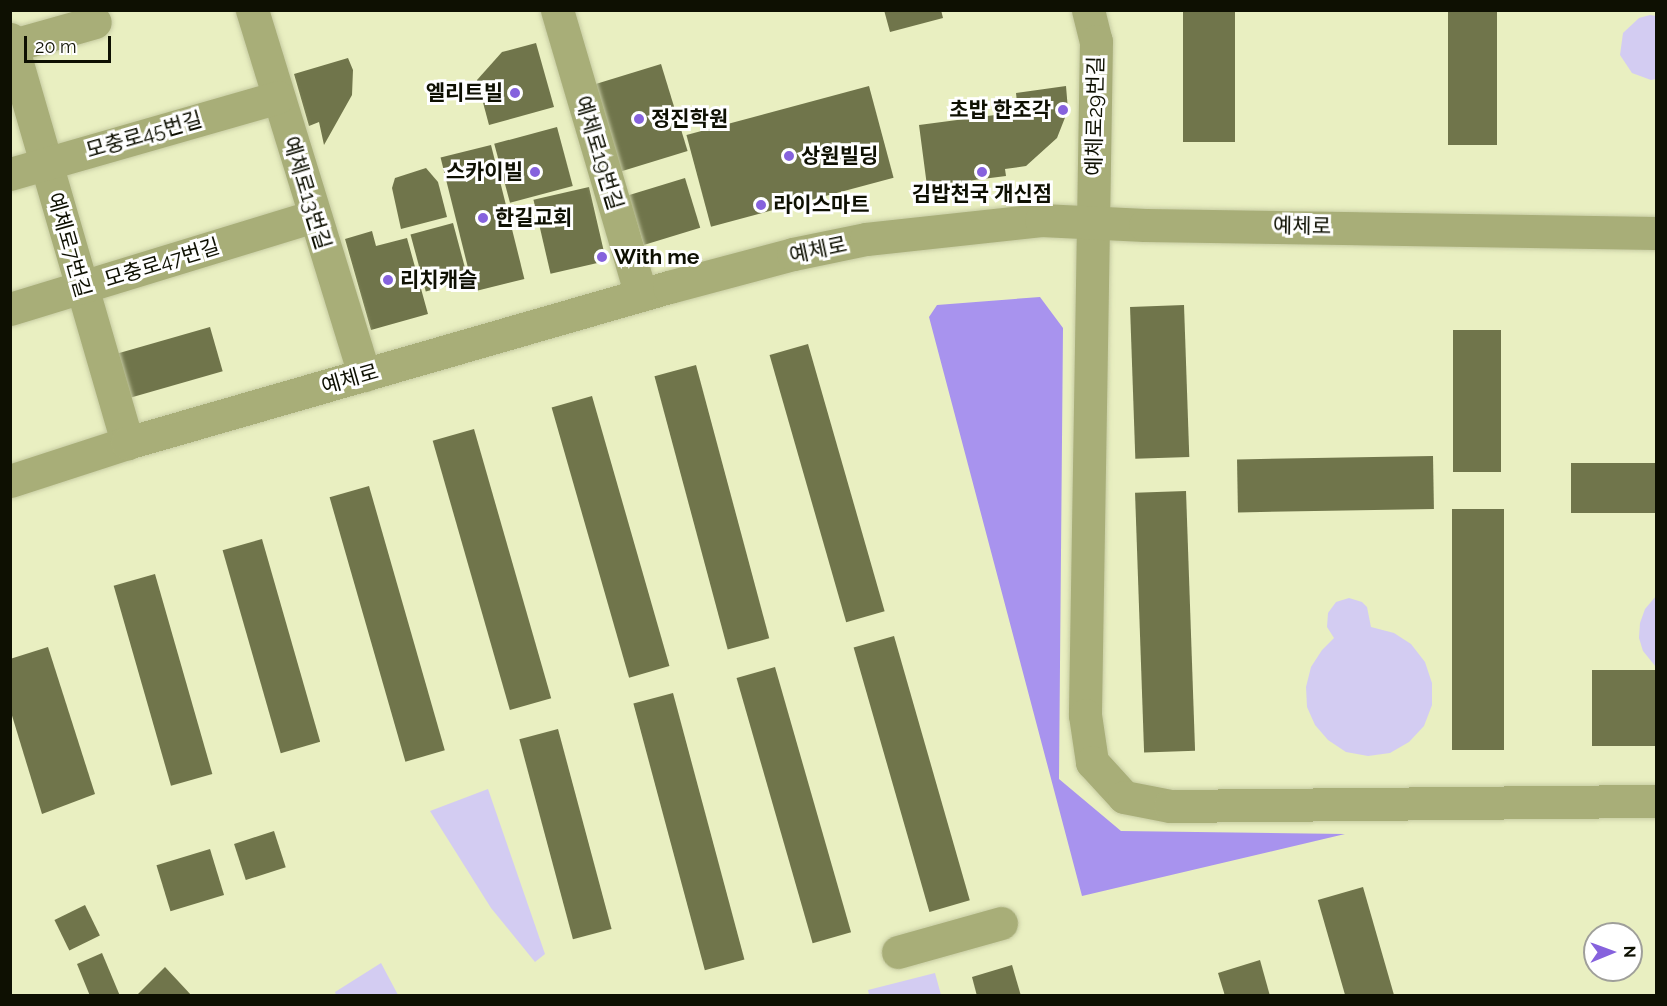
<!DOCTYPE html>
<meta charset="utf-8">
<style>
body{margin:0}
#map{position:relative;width:1667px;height:1006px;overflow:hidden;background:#e9efc1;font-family:Raleway,"Noto Sans KR",sans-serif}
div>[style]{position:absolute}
.green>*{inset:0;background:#d3ccf2}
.forest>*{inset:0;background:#a893ee}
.building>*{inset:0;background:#70754b;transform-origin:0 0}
.roads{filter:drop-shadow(0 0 2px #c6cba2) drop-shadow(0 0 2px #c6cba2)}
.minor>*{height:33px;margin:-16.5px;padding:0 16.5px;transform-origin:16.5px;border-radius:16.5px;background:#a8ae78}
.dots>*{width:16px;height:16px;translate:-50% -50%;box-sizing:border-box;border:3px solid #fff;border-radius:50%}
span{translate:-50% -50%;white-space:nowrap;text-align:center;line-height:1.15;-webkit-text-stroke:6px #fff;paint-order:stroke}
.poi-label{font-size:21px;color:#0e1002;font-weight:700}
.right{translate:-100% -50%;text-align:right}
.left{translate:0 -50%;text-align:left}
.street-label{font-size:21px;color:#0e1002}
.frame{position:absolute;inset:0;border:12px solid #0e1002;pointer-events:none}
.north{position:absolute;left:1583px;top:922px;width:60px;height:60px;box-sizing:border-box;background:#fff;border:2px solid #9f9f9a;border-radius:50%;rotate:89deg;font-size:16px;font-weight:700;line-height:24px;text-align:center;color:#0e1002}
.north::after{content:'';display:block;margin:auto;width:21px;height:27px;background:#8662dd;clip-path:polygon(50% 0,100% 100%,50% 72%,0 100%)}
.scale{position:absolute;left:24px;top:36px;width:87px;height:27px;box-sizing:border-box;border:3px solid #0e1002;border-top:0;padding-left:8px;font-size:18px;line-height:21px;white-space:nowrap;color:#0e1002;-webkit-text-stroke:4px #fff;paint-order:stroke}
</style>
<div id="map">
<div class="green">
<div style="clip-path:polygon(1650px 15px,1656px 16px,1656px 79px,1651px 80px,1632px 73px,1620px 55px,1623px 33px,1639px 18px)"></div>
<div style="clip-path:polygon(1656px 596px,1656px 667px,1643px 651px,1639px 638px,1640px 623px,1645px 609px)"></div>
<div style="clip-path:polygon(1349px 598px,1362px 602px,1367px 607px,1371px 627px,1394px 633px,1411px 644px,1425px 662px,1432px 683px,1432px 705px,1424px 726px,1409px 742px,1390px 753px,1368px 756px,1346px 752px,1328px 740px,1315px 725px,1307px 707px,1306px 687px,1311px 667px,1322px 650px,1334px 638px,1327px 627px,1328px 613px,1336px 602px)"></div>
<div style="clip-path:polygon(488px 789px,545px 954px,535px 962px,491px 908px,430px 811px)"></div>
<div style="clip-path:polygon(381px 963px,398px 995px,336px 995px,335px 992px)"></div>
<div style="clip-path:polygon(935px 973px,941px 995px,869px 995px,868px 990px)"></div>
</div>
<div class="forest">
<div style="clip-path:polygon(1040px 297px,1063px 328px,1059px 779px,1121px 831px,1345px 834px,1082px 896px,929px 317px,937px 305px)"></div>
</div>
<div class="building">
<div style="clip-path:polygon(884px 10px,941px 10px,943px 18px,890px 32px)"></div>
<div style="left:1183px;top:10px;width:52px;height:132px"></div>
<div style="left:1448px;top:10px;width:49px;height:135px"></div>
<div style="clip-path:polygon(536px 43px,554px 107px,489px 125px,477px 80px,502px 52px)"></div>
<div style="clip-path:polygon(348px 58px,353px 70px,352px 95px,324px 145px,319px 122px,309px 126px,294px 74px)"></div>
<div style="left:661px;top:64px;width:91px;height:75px;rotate:73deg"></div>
<div style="left:869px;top:86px;width:95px;height:189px;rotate:75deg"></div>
<div style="clip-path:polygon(1066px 86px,1068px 110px,1057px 138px,1026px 166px,1005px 169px,1006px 176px,927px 186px,919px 125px,1018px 112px,1016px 93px)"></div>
<div style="left:557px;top:127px;width:61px;height:65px;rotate:75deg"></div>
<div style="left:491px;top:145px;width:138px;height:52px;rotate:76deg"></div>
<div style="clip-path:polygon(426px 168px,438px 182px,447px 217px,401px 229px,392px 188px,395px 178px)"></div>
<div style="left:685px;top:178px;width:52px;height:59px;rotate:73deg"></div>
<div style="left:589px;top:187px;width:76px;height:57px;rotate:77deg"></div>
<div style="left:453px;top:223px;width:59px;height:44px;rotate:75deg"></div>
<div style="clip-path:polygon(372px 231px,376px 246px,407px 238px,428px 314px,371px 330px,345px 239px)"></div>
<div style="left:1184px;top:305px;width:152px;height:54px;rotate:88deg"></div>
<div style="left:210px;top:327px;width:46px;height:98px;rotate:74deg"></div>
<div style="left:1453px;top:330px;width:48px;height:142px"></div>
<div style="left:808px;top:344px;width:278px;height:40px;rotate:74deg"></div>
<div style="left:696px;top:365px;width:283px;height:43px;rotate:75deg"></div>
<div style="left:592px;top:396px;width:281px;height:42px;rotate:74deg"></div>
<div style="left:474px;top:429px;width:280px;height:43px;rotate:74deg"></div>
<div style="left:1433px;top:456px;width:53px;height:196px;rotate:89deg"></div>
<div style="left:1656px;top:463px;width:50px;height:85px;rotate:90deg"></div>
<div style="left:369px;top:486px;width:275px;height:41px;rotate:74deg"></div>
<div style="left:1186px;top:491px;width:260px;height:51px;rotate:88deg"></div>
<div style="left:1452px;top:509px;width:52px;height:241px"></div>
<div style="left:262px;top:539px;width:211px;height:41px;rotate:74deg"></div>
<div style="left:155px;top:574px;width:208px;height:43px;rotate:74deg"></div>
<div style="left:894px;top:636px;width:275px;height:42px;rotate:74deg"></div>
<div style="clip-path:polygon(48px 647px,95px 794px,42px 814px,10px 709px,10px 659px)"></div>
<div style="left:775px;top:667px;width:276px;height:40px;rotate:74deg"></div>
<div style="left:1656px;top:670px;width:76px;height:64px;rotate:90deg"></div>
<div style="left:673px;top:693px;width:276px;height:41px;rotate:75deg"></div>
<div style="left:558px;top:729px;width:207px;height:40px;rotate:75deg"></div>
<div style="left:274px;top:831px;width:38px;height:42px;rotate:72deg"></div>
<div style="left:210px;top:849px;width:48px;height:56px;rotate:73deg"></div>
<div style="left:1363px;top:887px;width:114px;height:47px;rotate:74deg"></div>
<div style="left:85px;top:905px;width:34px;height:34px;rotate:64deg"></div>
<div style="clip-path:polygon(102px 953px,120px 996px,90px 996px,77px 964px)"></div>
<div style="clip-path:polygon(1260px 960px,1270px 996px,1225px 996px,1218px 973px)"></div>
<div style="clip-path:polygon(1012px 965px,1021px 996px,977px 996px,972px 977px)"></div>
<div style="clip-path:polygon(165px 967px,192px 996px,136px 996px)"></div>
</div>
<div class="roads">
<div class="minor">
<div style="left:252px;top:10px;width:382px;rotate:72.9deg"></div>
<div style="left:557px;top:10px;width:297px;rotate:73.6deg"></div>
<div style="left:1088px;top:10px;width:32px;rotate:76deg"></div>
<div style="left:1096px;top:41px;width:674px;rotate:90.94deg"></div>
<div style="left:1085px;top:715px;width:48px;rotate:81.5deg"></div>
<div style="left:1092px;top:762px;width:47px;rotate:47.6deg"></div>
<div style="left:1124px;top:797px;width:47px;rotate:11.1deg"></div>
<div style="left:1170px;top:806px;width:486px;rotate:-0.6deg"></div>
<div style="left:10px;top:39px;width:421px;rotate:73.8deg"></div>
<div style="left:10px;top:46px;width:88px;rotate:-15.8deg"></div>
<div style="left:10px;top:174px;width:279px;rotate:-16deg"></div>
<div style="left:10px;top:309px;width:318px;rotate:-17deg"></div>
<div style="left:10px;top:481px;width:123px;rotate:-18deg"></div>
<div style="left:127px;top:443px;width:564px;rotate:-16.06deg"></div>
<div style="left:669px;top:287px;width:128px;rotate:-14.9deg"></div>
<div style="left:793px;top:254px;width:75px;rotate:-11.6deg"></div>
<div style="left:866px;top:239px;width:176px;rotate:-6.2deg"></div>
<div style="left:1041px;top:220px;width:104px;rotate:2.8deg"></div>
<div style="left:1145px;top:225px;width:511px;rotate:0.9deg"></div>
<div style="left:898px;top:952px;width:107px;rotate:-15.7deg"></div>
</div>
</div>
<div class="dots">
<div style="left:515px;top:93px;background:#8662dd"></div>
<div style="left:1063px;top:110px;background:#8662dd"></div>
<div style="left:639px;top:119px;background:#8662dd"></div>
<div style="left:789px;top:156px;background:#8662dd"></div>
<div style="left:535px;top:172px;background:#8662dd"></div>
<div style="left:982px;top:172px;background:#8662dd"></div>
<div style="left:761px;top:205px;background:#8662dd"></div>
<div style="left:483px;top:218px;background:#8662dd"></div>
<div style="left:602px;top:257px;background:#8662dd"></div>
<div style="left:388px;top:280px;background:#8662dd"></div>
</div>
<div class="poi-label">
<span class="right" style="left:503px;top:93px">엘리트빌</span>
<span class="right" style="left:1051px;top:110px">초밥 한조각</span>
<span class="left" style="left:651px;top:119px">정진학원</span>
<span class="left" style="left:801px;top:156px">상원빌딩</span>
<span class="right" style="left:523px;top:172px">스카이빌</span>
<span style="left:982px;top:194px">김밥천국 개신점</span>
<span class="left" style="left:773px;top:205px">라이스마트</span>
<span class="left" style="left:495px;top:218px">한길교회</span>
<span class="left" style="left:614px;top:257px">With me</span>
<span class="left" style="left:400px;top:280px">리치캐슬</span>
</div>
<div class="street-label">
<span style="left:1095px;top:116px;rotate:-89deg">예체로29번길</span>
<span style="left:144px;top:135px;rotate:-16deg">모충로45번길</span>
<span style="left:599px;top:153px;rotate:73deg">예체로19번길</span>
<span style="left:307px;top:193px;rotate:73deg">예체로13번길</span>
<span style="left:1302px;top:226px;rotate:1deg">예체로</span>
<span style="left:69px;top:245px;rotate:74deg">예체로7번길</span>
<span style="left:818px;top:250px;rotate:-12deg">예체로</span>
<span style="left:162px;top:263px;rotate:-17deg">모충로47번길</span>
<span style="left:350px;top:379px;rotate:-16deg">예체로</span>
</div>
<div class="frame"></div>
<div class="north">N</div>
<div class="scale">20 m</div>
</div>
